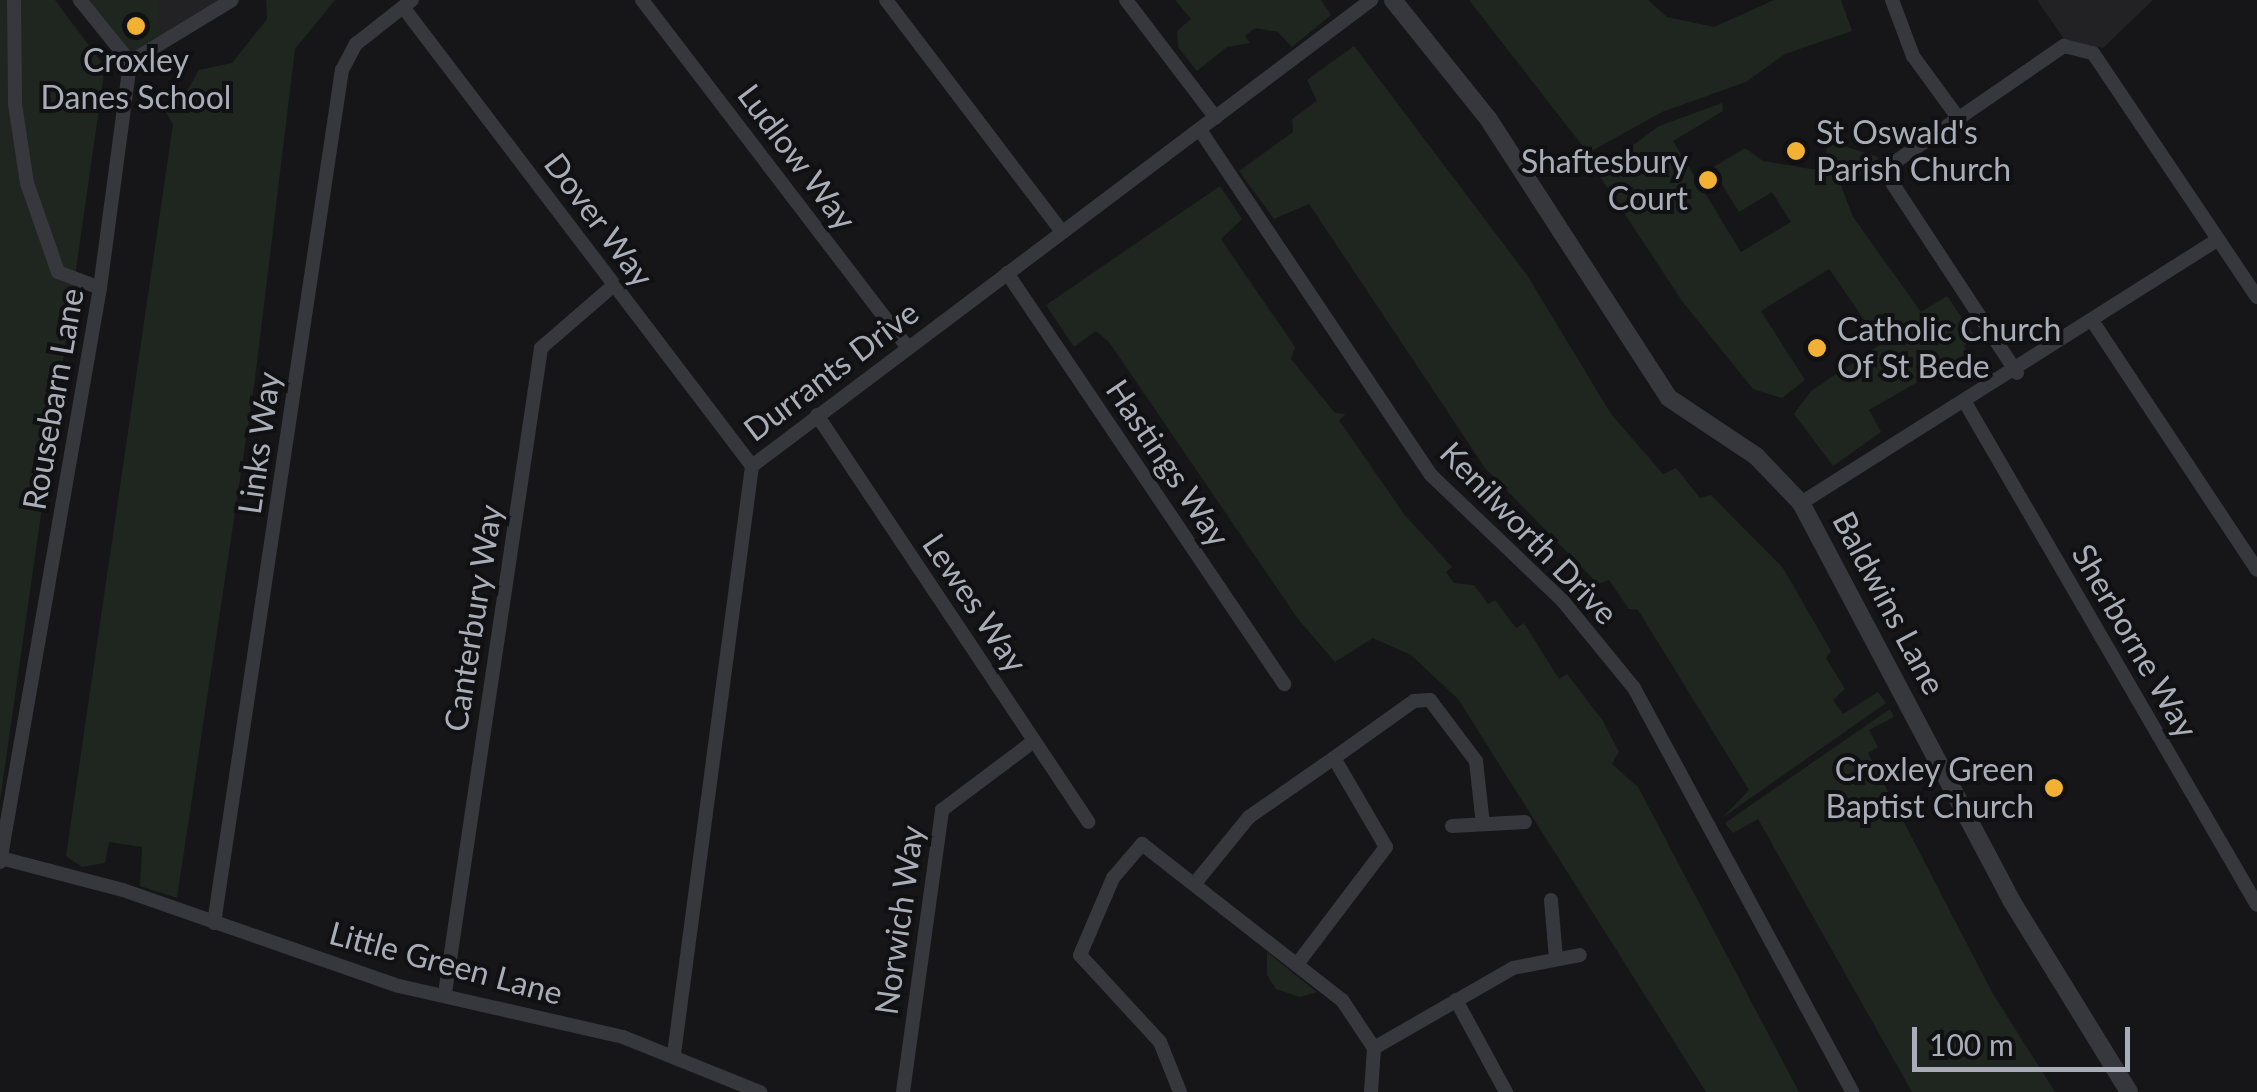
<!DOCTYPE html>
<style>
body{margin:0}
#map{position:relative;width:2257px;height:1092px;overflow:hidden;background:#161618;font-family:Lato,sans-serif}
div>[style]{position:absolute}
.built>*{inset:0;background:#222225}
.green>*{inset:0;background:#1e261f}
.minor>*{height:14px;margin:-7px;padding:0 7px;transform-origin:7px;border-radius:7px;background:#37383d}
.tertiary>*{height:18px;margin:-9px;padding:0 9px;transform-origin:9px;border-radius:9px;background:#37383d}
.dots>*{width:28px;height:28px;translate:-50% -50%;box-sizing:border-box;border:5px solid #111113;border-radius:50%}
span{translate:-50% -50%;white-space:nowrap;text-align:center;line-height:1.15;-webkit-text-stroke:8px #111113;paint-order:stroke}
.poi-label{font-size:32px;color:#a8adb8}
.left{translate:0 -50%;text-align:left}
.right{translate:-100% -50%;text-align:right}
.street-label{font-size:32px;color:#a8adb8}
.scale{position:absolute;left:1912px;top:1027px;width:218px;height:45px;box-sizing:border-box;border:5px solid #a8adb8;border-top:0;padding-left:12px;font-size:30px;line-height:35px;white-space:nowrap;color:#a8adb8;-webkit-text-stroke:8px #111113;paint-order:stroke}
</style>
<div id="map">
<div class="built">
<div style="clip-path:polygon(71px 0,219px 0,133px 54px,102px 36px)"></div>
<div style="clip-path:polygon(2037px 0,2153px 0,2103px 48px,2065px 40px)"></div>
</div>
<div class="green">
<div style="clip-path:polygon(0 0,55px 0,105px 67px,0 801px)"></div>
<div style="clip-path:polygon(71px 0,158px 0,161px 34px,133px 54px,110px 48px)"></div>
<div style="clip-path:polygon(266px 0,335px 0,295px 49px,255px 379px,177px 898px,140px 886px,142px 847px,109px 842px,105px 863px,82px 867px,66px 856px,173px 124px,166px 112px,171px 95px,186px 93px,199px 70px,232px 63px,267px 19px)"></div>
<div style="clip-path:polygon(1175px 0,1321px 0,1331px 15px,1292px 47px,1278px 32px,1255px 28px,1245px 36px,1250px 43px,1227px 47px,1197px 71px,1178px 47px,1177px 31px,1191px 19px)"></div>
<div style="clip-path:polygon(1469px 0,1648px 0,1667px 17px,1714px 27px,1774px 0,1841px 0,1852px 31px,1785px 54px,1746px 82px,1662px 112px,1588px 153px)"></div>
<div style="clip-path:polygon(1354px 46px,1527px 275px,1611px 414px,1663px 474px,1676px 468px,1700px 498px,1711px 495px,1783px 568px,1831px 651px,1826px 658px,1845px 689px,1833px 700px,1843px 714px,1878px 692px,1886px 703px,1722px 818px,1749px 790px,1638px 610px,1629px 609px,1609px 580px,1598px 584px,1485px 468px,1309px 204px,1274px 219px,1239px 171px,1293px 132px,1292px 119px,1317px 101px,1307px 80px)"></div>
<div style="clip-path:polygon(1722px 103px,1723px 111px,1673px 141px,1741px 252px,1791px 222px,1772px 192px,1739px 212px,1712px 168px,1745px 148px,1763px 161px,1823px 171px,1828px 141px,1878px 157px,1875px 175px,1838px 178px,1853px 217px,1921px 312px,1947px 296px,1976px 338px,1964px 346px,1968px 353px,1869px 410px,1881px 432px,1833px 466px,1794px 414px,1811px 391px,1881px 344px,1829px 269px,1761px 311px,1805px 380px,1782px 398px,1753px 389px,1682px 301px,1597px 172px,1659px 126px)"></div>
<div style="clip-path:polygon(1220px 186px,1242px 219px,1221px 239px,1295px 347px,1291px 359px,1335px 413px,1346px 414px,1339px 420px,1404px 514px,1452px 567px,1446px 572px,1454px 583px,1474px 585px,1488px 604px,1495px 600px,1516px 628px,1524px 623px,1559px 679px,1567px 674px,1603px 721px,1619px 752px,1612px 764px,1638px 787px,1799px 1092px,1706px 1092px,1458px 699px,1411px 655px,1373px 638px,1335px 662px,1298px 619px,1109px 342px,1096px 331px,1074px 347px,1046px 305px)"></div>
<div style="clip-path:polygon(1890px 709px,1894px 717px,1869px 730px,1878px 747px,1868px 753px,1993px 994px,2055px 1092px,1912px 1092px,1758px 819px,1733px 833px,1725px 823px)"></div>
<div style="clip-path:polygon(1267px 952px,1317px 992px,1300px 997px,1276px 989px,1267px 975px)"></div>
</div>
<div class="minor">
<div style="left:14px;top:0;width:104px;rotate:89.4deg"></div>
<div style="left:15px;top:104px;width:80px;rotate:81.4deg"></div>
<div style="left:27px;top:183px;width:94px;rotate:70.8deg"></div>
<div style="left:58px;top:272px;width:45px;rotate:20.9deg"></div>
<div style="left:80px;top:0;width:80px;rotate:51.1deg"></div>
<div style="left:642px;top:0;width:438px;rotate:52.6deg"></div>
<div style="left:886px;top:0;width:291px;rotate:52.8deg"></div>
<div style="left:1126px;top:0;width:148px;rotate:52.7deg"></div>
<div style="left:1892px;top:0;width:60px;rotate:69.4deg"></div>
<div style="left:1913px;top:56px;width:73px;rotate:53.9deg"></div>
<div style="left:403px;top:7px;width:577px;rotate:52.75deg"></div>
<div style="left:130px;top:62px;width:119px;rotate:-31.3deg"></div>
<div style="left:1200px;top:130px;width:415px;rotate:56.2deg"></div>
<div style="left:1431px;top:475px;width:181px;rotate:43.7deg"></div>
<div style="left:1562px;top:600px;width:114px;rotate:50.7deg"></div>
<div style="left:1634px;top:688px;width:459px;rotate:61.6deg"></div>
<div style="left:1007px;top:273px;width:496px;rotate:56deg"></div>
<div style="left:2093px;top:322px;width:297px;rotate:56.5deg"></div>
<div style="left:2017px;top:373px;width:226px;rotate:-123.3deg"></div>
<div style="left:1893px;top:184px;width:20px;rotate:-93deg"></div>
<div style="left:1892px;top:164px;width:209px;rotate:-34.5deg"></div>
<div style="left:2064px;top:46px;width:30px;rotate:14deg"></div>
<div style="left:2093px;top:53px;width:294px;rotate:56.1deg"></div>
<div style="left:1966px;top:404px;width:579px;rotate:59.85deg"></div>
<div style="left:817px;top:415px;width:489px;rotate:56.3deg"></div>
<div style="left:1801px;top:503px;width:492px;rotate:-32.3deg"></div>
<div style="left:1334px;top:758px;width:98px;rotate:-35.5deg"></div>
<div style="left:1414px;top:701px;width:16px;rotate:-4deg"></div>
<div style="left:1430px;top:700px;width:76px;rotate:53deg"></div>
<div style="left:1476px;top:761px;width:63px;rotate:83.7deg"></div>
<div style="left:1452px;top:826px;width:73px;rotate:-3.1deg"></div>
<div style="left:1px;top:858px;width:126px;rotate:14.7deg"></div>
<div style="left:123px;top:890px;width:292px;rotate:19.2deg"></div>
<div style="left:399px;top:986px;width:230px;rotate:12.8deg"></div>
<div style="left:623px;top:1037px;width:148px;rotate:21.9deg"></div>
<div style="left:0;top:862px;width:583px;rotate:-80.12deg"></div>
<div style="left:100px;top:288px;width:228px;rotate:-82.4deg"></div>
<div style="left:1196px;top:882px;width:84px;rotate:-50.8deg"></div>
<div style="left:1249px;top:817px;width:103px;rotate:-34.8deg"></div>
<div style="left:1334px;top:758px;width:103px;rotate:59.7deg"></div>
<div style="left:1386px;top:847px;width:146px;rotate:127.2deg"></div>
<div style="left:1551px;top:900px;width:58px;rotate:85.1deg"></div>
<div style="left:214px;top:923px;width:863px;rotate:-81.47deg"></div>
<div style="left:342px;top:70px;width:30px;rotate:-62deg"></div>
<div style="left:356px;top:44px;width:71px;rotate:-38.2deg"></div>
<div style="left:445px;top:993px;width:652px;rotate:-81.53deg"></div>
<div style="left:541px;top:348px;width:96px;rotate:-40.8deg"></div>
<div style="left:1456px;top:1000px;width:105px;rotate:61.5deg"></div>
<div style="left:1374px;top:1048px;width:160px;rotate:-29.9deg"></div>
<div style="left:1513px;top:968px;width:68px;rotate:-11deg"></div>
<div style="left:674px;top:1054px;width:593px;rotate:-82.44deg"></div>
<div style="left:752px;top:466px;width:775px;rotate:-36.97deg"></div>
<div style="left:903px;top:1092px;width:285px;rotate:-82.1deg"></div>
<div style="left:942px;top:810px;width:115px;rotate:-36.9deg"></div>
<div style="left:1180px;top:1092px;width:54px;rotate:-111.8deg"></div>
<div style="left:1160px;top:1042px;width:118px;rotate:-132.6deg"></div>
<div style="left:1080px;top:955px;width:84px;rotate:-66.8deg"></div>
<div style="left:1113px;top:878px;width:45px;rotate:-49.5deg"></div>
<div style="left:1142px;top:844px;width:254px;rotate:38deg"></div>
<div style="left:1342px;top:1000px;width:58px;rotate:56.3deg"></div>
<div style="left:1374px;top:1048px;width:44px;rotate:93.9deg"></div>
</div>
<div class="tertiary">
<div style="left:1393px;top:0;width:154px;rotate:51.3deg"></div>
<div style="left:1489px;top:120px;width:331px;rotate:57.1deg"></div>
<div style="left:1669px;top:398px;width:105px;rotate:33.7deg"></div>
<div style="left:1756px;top:456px;width:65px;rotate:46.2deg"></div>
<div style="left:1801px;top:503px;width:449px;rotate:62.1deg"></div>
<div style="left:2011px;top:900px;width:225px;rotate:58.4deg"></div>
</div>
<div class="dots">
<div style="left:136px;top:26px;background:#f2b134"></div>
<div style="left:1796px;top:151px;background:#f2b134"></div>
<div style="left:1708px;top:180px;background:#f2b134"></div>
<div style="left:1817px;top:348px;background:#f2b134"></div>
<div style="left:2054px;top:788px;background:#f2b134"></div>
</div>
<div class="poi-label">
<span style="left:136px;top:79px">Croxley<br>Danes School</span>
<span class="left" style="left:1816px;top:151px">St Oswald's<br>Parish Church</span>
<span class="right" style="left:1688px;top:180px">Shaftesbury<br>Court</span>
<span class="left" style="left:1837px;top:348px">Catholic Church<br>Of St Bede</span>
<span class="right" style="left:2034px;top:788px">Croxley Green<br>Baptist Church</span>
</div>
<div class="street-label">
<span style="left:797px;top:157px;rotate:53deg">Ludlow Way</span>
<span style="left:599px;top:220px;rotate:53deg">Dover Way</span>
<span style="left:831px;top:371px;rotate:-37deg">Durrants Drive</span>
<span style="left:53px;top:399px;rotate:-80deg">Rousebarn Lane</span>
<span style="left:259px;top:443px;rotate:-82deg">Links Way</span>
<span style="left:1168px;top:463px;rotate:56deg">Hastings Way</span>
<span style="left:1529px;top:533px;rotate:46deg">Kenilworth Drive</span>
<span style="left:975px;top:603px;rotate:56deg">Lewes Way</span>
<span style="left:1889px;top:603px;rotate:62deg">Baldwins Lane</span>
<span style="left:473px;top:618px;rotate:-81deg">Canterbury Way</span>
<span style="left:2135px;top:641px;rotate:60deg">Sherborne Way</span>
<span style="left:899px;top:920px;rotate:-82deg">Norwich Way</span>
<span style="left:446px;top:963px;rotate:15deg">Little Green Lane</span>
</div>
<div class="scale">100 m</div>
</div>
